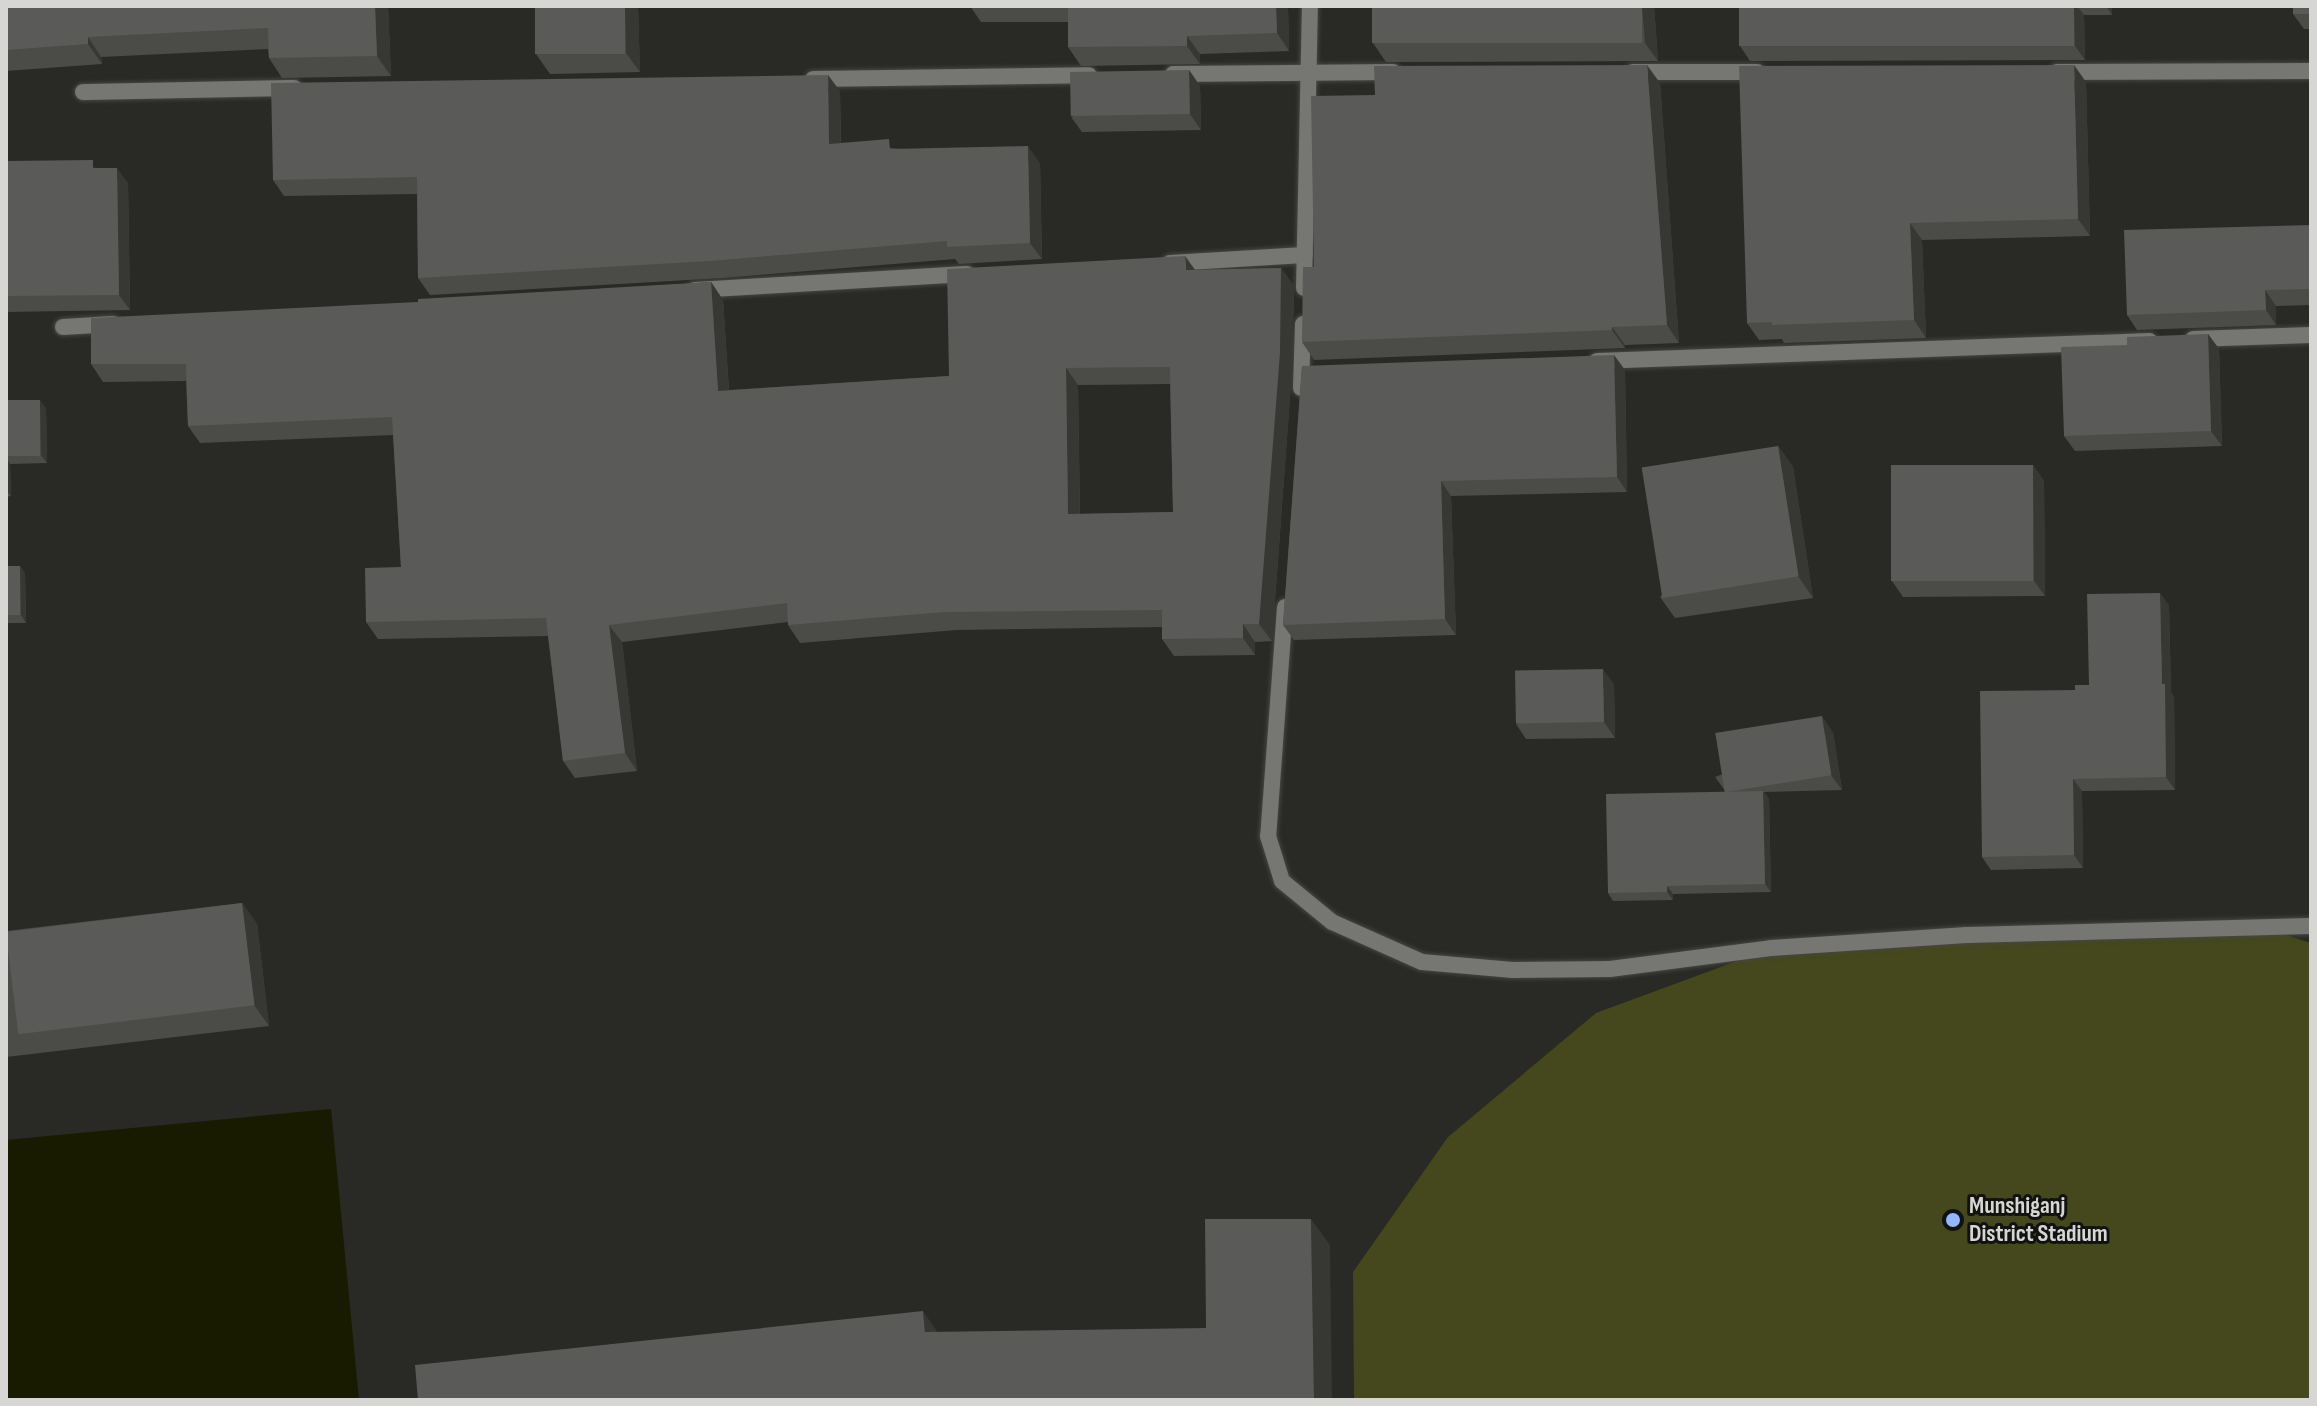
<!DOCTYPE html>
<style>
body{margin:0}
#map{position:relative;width:2317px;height:1406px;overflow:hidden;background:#292926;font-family:"Sofia Sans Condensed",sans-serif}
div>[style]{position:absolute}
.green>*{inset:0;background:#44481c}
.water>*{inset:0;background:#191b00}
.roads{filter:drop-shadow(0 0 2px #454542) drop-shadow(0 0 2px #454542)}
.minor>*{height:16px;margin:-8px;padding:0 8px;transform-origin:8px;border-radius:8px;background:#767672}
.wall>*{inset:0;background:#4b4b48}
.shaded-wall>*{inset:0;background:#373734}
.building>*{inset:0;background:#5a5a58;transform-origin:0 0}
.dots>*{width:22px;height:22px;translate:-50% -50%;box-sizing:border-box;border:4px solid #121210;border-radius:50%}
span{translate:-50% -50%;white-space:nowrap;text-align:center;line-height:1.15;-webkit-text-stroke:6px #121210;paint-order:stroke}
.poi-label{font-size:24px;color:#d6d6d4;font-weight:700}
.left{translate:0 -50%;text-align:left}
.frame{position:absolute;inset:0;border:8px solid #d6d6d4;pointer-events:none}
</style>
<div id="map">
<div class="green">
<div style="clip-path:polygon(2264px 928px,2311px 943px,2311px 1400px,1354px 1400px,1353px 1272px,1448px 1137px,1596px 1013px,1764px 951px)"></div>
</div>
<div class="water">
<div style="clip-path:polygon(331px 1109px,359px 1400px,6px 1400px,6px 1140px)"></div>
</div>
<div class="roads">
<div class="minor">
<div style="left:1633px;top:72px;width:124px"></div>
<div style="left:2057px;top:72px;width:254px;rotate:-0.2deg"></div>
<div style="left:1173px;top:74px;width:220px;rotate:-0.5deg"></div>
<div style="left:813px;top:79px;width:276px;rotate:-0.8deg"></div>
<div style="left:83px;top:92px;width:211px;rotate:-1.1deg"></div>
<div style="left:1170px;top:263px;width:135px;rotate:-3.4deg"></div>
<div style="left:1304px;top:288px;width:282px;rotate:-88.8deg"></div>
<div style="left:695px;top:290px;width:272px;rotate:-3.4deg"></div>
<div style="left:63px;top:327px;width:50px;rotate:-3.4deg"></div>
<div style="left:2193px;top:339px;width:118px;rotate:-1.9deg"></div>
<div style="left:1597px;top:361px;width:553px;rotate:-2.07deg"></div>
<div style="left:1301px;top:388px;width:64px;rotate:-88.2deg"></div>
<div style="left:1285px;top:607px;width:230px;rotate:94.2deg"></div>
<div style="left:1268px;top:836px;width:47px;rotate:72.7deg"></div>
<div style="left:1282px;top:881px;width:65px;rotate:39.4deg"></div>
<div style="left:1332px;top:922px;width:98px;rotate:24deg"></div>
<div style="left:1422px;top:962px;width:91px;rotate:5deg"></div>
<div style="left:1513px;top:970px;width:97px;rotate:-0.6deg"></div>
<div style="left:1610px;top:969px;width:162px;rotate:-7.4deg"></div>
<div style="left:1771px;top:948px;width:196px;rotate:-3.8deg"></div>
<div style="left:1967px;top:935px;width:344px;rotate:-1.5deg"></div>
</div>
</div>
<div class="wall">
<div style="clip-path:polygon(6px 6px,388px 6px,391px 76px,282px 78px,269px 58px,268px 49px,101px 57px,102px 64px,6px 71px)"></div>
<div style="clip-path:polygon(638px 6px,640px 72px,550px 74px,536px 54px)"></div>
<div style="clip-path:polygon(970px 6px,1288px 6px,1289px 51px,1200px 54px,1200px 64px,1081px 66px,1068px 47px,1068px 22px,981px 22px)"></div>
<div style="clip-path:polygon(1372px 6px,1654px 6px,1658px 61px,1386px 62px,1373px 43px)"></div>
<div style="clip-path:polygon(1739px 6px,2112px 6px,2112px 15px,2084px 15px,2085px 60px,1750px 61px,1740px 46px)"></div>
<div style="clip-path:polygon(2311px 6px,2311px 29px,2304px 29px,2293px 14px)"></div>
<div style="clip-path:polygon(1189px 70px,1200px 86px,1201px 130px,1082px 132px,1071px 117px)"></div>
<div style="clip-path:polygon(2086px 82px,2090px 236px,1922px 240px,1926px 338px,1784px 343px,1782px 339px,1759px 340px,1747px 323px)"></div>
<div style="clip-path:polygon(1660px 83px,1679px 343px,1625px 345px,1625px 348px,1314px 360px,1302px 342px,1314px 267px,1375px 95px)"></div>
<div style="clip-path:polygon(840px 91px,841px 143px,1040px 163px,1042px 259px,959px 264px,955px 259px,722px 278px,430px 295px,418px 278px,417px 194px,284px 196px,273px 180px)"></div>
<div style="clip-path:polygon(6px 161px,98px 168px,128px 183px,130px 310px,6px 312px)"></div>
<div style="clip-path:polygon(2311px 225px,2311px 305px,2276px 306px,2276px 325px,2137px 330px,2127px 315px)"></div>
<div style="clip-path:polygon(evenodd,1281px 268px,1294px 286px,1292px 370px,1272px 641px,1255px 642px,1255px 655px,1174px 656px,1162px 639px,1162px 627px,957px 630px,800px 643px,788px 625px,788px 622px,622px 642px,637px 771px,575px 778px,563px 761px,548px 636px,378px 639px,366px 622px,401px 567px,393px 435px,200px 443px,188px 426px,186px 381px,103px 382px,91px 364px,418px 302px,711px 282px,723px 300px,729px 390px,949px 376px,1195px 270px,1281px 268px,1170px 384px,1173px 512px,1080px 514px,1078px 385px,1170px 384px)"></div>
<div style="clip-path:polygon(2208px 334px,2219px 349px,2222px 446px,2075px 451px,2064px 436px,2127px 345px)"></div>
<div style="clip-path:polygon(1302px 366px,1625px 370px,1627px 492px,1451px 496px,1456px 635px,1294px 640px,1283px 625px)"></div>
<div style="clip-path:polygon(6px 400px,46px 408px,47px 463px,10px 464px,11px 496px,6px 497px)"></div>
<div style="clip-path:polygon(1778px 446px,1793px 467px,1813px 598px,1675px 618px,1660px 597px)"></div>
<div style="clip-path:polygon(2033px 465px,2044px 481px,2045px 596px,1903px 597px,1892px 581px)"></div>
<div style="clip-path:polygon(6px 566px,20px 566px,25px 574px,26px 623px,6px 623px)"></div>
<div style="clip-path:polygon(2160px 593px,2169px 606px,2171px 692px,2174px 697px,2175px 790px,2082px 791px,2083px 868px,1991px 870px,1982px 857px,2075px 690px,2089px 685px)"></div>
<div style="clip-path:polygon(1614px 684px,1615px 738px,1526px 739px,1516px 724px)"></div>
<div style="clip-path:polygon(1833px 732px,1842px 790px,1764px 792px,1769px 799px,1771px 892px,1673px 894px,1673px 900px,1613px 901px,1608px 893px,1726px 792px,1715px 777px)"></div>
<div style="clip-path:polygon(242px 903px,257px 924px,269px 1026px,6px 1057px,6px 931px)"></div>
</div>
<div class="shaded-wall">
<div style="clip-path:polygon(375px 6px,388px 6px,391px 76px,377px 56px)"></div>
<div style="clip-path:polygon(625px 6px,638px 6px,640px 72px,626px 53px)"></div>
<div style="clip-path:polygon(1276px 6px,1288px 6px,1289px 51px,1277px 33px)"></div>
<div style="clip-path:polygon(1642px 6px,1654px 6px,1658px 61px,1645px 43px)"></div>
<div style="clip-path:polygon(2074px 6px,2077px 6px,2084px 15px,2085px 60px,2075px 46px)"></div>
<div style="clip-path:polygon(2106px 6px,2112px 6px,2112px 15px)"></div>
<div style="clip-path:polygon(1187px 36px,1200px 54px,1200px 64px,1187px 46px)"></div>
<div style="clip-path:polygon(88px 37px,101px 57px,102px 64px,88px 44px)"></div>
<div style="clip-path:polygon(1647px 65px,1660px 83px,1679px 343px,1667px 325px)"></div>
<div style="clip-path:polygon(2074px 65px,2086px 82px,2090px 236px,2078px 219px)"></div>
<div style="clip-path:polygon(1189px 70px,1200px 86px,1201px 130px,1190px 114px)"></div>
<div style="clip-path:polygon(828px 75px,840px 91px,841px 161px,829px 144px)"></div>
<div style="clip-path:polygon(1028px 146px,1040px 163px,1042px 259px,1030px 243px)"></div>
<div style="clip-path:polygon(117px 168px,128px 183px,130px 310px,119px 295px)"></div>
<div style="clip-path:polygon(1910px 223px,1922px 240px,1926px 338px,1914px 320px)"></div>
<div style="clip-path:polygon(1185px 256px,1198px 274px,1186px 270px)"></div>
<div style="clip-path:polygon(1281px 268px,1294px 286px,1292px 370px,1272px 641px,1259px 624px)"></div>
<div style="clip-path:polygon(711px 282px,723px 300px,730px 408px,718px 391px)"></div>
<div style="clip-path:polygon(2265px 290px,2276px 306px,2276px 325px,2266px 310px)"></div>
<div style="clip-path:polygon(1612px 327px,1625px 345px,1625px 348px,1612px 330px)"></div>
<div style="clip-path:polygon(2208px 334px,2219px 349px,2222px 446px,2211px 431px)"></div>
<div style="clip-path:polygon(1614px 355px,1625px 370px,1627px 492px,1617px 477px)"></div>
<div style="clip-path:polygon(1066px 368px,1078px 385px,1080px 531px,1068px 514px)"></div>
<div style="clip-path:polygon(40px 400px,46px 408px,47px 463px,41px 455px)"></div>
<div style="clip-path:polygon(1778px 446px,1793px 467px,1813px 598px,1798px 576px)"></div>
<div style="clip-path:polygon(6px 458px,10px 464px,11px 496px,6px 490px)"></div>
<div style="clip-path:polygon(2033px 465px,2044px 481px,2045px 596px,2034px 581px)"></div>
<div style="clip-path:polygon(1441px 481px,1451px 496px,1456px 635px,1445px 619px)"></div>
<div style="clip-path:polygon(20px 566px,25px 574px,26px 623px,21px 615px)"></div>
<div style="clip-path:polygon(2160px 593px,2169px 606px,2171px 692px,2174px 697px,2175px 790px,2166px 777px,2162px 684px)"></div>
<div style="clip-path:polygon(1243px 624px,1255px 642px,1255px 655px,1243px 638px)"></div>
<div style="clip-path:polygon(609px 625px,622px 642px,637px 771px,625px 753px)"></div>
<div style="clip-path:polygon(1603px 669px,1614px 684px,1615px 738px,1604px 722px)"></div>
<div style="clip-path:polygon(1822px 716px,1833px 732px,1842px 790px,1831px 775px)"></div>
<div style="clip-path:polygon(2073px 779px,2082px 791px,2083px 868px,2074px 855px)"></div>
<div style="clip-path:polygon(1763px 791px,1769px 799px,1771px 892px,1765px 884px)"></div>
<div style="clip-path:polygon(1667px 886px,1673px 894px,1673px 900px,1667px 892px)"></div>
<div style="clip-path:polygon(242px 903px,257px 924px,269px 1026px,254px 1005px)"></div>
<div style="clip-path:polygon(1311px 1219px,1330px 1245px,1332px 1400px,1314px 1400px)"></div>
<div style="clip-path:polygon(923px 1311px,941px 1337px,925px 1332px)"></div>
</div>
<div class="building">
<div style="clip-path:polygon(6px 6px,375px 6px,377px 56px,269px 58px,268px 28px,88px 37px,88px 44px,6px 50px)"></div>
<div style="left:535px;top:6px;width:90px;height:48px"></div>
<div style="clip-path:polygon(1068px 6px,1276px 6px,1277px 33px,1187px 36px,1187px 46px,1068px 47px)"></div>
<div style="left:1372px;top:6px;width:270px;height:37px"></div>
<div style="left:1739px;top:6px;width:335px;height:40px"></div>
<div style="left:2293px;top:6px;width:18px;height:8px"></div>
<div style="clip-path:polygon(1647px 65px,1667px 325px,1612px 327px,1612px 330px,1302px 342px,1303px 267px,1314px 267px,1311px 96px,1375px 95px,1374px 66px)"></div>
<div style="clip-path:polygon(2074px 65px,2078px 219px,1910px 223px,1914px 320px,1772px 325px,1772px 322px,1747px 323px,1739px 66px)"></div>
<div style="left:1189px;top:70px;width:44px;height:119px;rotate:89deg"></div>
<div style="clip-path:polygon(828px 75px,829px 144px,889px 139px,890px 149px,1028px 146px,1030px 243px,947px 247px,947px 241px,710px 261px,418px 278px,417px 177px,273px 180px,271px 83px)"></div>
<div style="clip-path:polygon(93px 160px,93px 168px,117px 168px,119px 295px,6px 296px,6px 161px)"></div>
<div style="clip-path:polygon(2311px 225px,2311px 289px,2265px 290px,2266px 310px,2127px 315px,2124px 230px)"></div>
<div style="clip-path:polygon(evenodd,1185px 256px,1186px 270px,1281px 268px,1280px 353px,1259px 624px,1243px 624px,1243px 638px,1162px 639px,1162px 610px,945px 612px,788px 625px,787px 603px,609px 625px,625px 753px,563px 761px,546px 618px,366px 622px,365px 568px,401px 567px,392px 417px,188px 426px,186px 364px,91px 364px,91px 318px,418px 302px,418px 299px,711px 282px,718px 391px,949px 376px,947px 269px,1185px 256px,1170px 367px,1173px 512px,1068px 514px,1066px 368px,1170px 367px)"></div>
<div style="clip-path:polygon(2208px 334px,2211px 431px,2064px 436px,2061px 347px,2127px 345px,2127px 337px)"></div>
<div style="clip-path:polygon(1614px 355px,1617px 477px,1441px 481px,1445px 619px,1283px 625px,1302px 366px)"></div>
<div style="left:6px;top:400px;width:34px;height:56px"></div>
<div style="left:1778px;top:446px;width:132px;height:138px;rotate:81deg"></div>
<div style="left:2033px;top:465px;width:116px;height:142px;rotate:90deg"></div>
<div style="left:6px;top:566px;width:14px;height:49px"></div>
<div style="clip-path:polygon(2160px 593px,2162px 684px,2165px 684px,2166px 777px,2073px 779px,2074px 855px,1982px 857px,1980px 691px,2075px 690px,2075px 685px,2089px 685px,2087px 594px)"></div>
<div style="left:1603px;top:669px;width:53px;height:88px;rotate:89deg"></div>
<div style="left:1822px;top:716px;width:60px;height:108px;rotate:81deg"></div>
<div style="clip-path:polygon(1763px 791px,1765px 884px,1667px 886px,1667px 892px,1608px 893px,1606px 794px)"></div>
<div style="left:242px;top:903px;width:103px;height:238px;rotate:83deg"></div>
<div style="clip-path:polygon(1205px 1219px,1311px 1219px,1314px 1400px,418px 1400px,415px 1365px,923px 1311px,925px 1332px,1206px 1328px)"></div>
</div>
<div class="dots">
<div style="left:1953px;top:1220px;background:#93b7fd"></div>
</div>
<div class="poi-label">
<span class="left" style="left:1969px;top:1220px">Munshiganj<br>District Stadium</span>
</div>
<div class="frame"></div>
</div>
